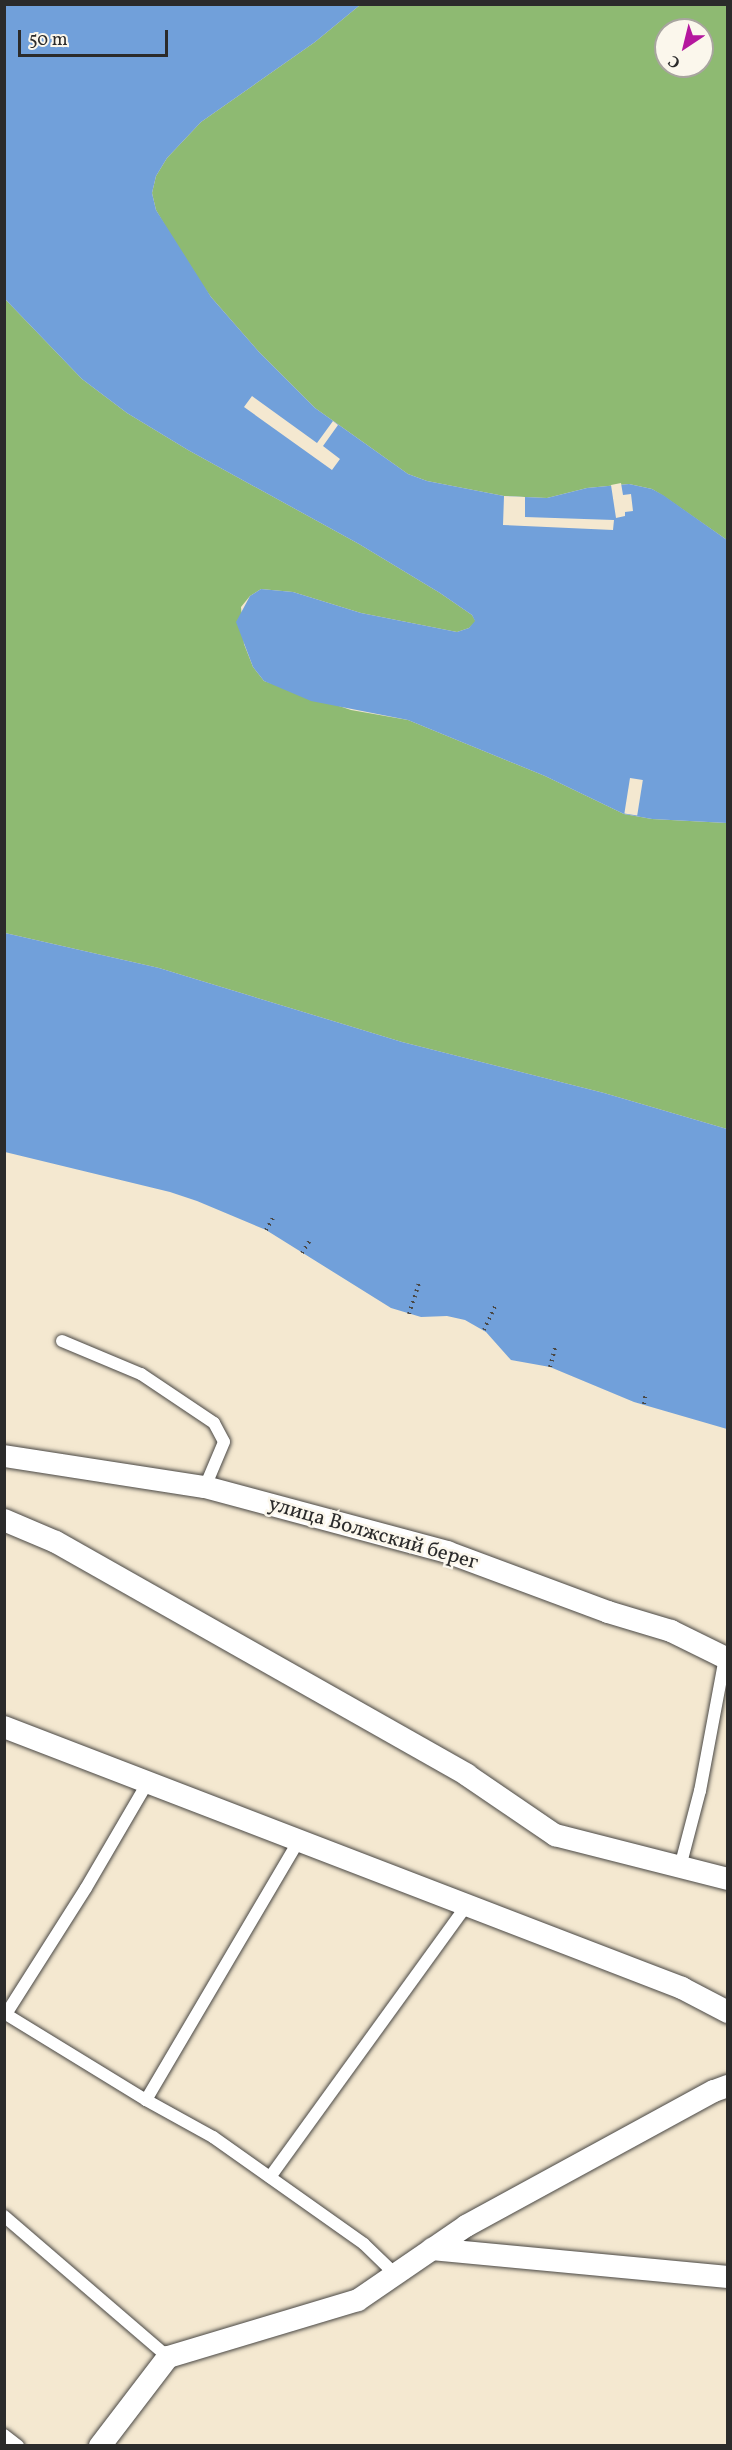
<!DOCTYPE html>
<meta charset="utf-8">
<style>
body{margin:0}
#map{position:relative;width:732px;height:2450px;overflow:hidden;background:#f4e8d0;font-family:Vollkorn,serif}
div>[style]{position:absolute}
.forest>*{inset:0;background:#8eba72}
.water>*{inset:0;background:#71a0da}
.pier>*{inset:0;background:#f4e8d0;transform-origin:0 0}
.path>*{height:4px;margin-top:-2px;transform-origin:0;background:repeating-linear-gradient(90deg,#494744 0 1.5px,transparent 0 6px)}
.roads{filter:drop-shadow(0 0 2px #494744) drop-shadow(0 0 2px #494744)}
.lane>*{height:12px;margin:-6px;padding:0 6px;transform-origin:6px;border-radius:6px;background:#fff}
.street>*{height:22px;margin:-11px;padding:0 11px;transform-origin:11px;border-radius:11px;background:#fff}
span{translate:-50% -50%;white-space:nowrap;text-align:center;line-height:1.15;-webkit-text-stroke:5px #fbf7ec;paint-order:stroke}
.street-label{font-size:21px;color:#2b2b2b}
.frame{position:absolute;inset:0;border:6px solid #2b2b2b;pointer-events:none}
.north{position:absolute;left:654px;top:18px;width:60px;height:60px;box-sizing:border-box;background:#fbf7ec;border:2px solid #a8a59f;border-radius:50%;rotate:215deg;font-size:16px;font-weight:700;line-height:24px;text-align:center;color:#2b2b2b}
.north::after{content:'';display:block;margin:auto;width:21px;height:27px;background:#b5179e;clip-path:polygon(50% 0,100% 100%,50% 72%,0 100%)}
.scale{position:absolute;left:18px;top:30px;width:150px;height:27px;box-sizing:border-box;border:3px solid #2b2b2b;border-top:0;padding-left:8px;font-size:18px;line-height:21px;white-space:nowrap;color:#2b2b2b;-webkit-text-stroke:4px #fbf7ec;paint-order:stroke}
</style>
<div id="map">
<div class="forest">
<div style="clip-path:polygon(evenodd,360px 5px,727px 5px,727px 540px,662px 495px,652px 489px,629px 484px,587px 488px,547px 498px,504px 496px,427px 481px,408px 474px,315px 408px,259px 352px,211px 297px,188px 265px,156px 210px,152px 193px,156px 176px,167px 158px,201px 122px,315px 42px,360px 5px,666px 30px,702px 30px,702px 66px,666px 66px,666px 30px)"></div>
<div style="clip-path:polygon(5px 299px,82px 379px,127px 413px,188px 450px,359px 544px,440px 593px,472px 615px,476px 622px,469px 628px,457px 632px,361px 613px,293px 592px,261px 589px,250px 596px,241px 607px,244px 644px,253px 667px,264px 681px,351px 710px,408px 720px,545px 776px,624px 814px,652px 819px,727px 823px,727px 1129px,604px 1093px,402px 1042px,159px 968px,5px 933px)"></div>
</div>
<div class="water">
<div style="clip-path:polygon(5px 5px,360px 5px,315px 42px,201px 122px,167px 158px,156px 176px,152px 193px,156px 210px,211px 297px,259px 352px,315px 408px,408px 474px,427px 481px,504px 496px,547px 498px,587px 488px,629px 484px,652px 489px,663px 495px,727px 540px,727px 823px,652px 819px,624px 814px,545px 776px,408px 720px,311px 701px,264px 681px,253px 667px,236px 622px,250px 596px,261px 589px,293px 592px,361px 613px,457px 632px,469px 628px,475px 621px,472px 615px,440px 593px,359px 544px,188px 450px,127px 413px,82px 379px,5px 299px)"></div>
<div style="clip-path:polygon(5px 933px,159px 968px,402px 1042px,604px 1093px,727px 1129px,727px 1429px,634px 1402px,550px 1367px,511px 1360px,486px 1332px,465px 1320px,447px 1316px,421px 1317px,391px 1308px,266px 1230px,197px 1201px,170px 1192px,5px 1152px)"></div>
</div>
<div class="pier">
<div style="clip-path:polygon(252px 396px,317px 443px,333px 421px,338px 425px,323px 446px,340px 459px,332px 470px,244px 407px)"></div>
<div style="clip-path:polygon(621px 483px,623px 495px,631px 494px,633px 511px,625px 512px,625px 516px,616px 518px,611px 485px)"></div>
<div style="clip-path:polygon(504px 496px,525px 497px,525px 517px,614px 520px,613px 530px,503px 525px)"></div>
<div style="left:630px;top:778px;width:13px;height:36px;rotate:9deg"></div>
</div>
<div class="path">
<div style="left:727px;top:660px;width:1px"></div>
<div style="left:266px;top:1230px;width:14px;rotate:-60deg"></div>
<div style="left:302px;top:1253px;width:15px;rotate:-58deg"></div>
<div style="left:409px;top:1314px;width:33px;rotate:-72deg"></div>
<div style="left:484px;top:1330px;width:26px;rotate:-65deg"></div>
<div style="left:550px;top:1367px;width:23px;rotate:-75deg"></div>
<div style="left:644px;top:1404px;width:12px;rotate:-81deg"></div>
</div>
<div class="roads">
<div class="lane">
<div style="left:62px;top:1341px;width:86px;rotate:22.7deg"></div>
<div style="left:141px;top:1374px;width:88px;rotate:33.9deg"></div>
<div style="left:214px;top:1423px;width:21px;rotate:62deg"></div>
<div style="left:224px;top:1442px;width:49px;rotate:112.9deg"></div>
<div style="left:680px;top:1867px;width:79px;rotate:-75.3deg"></div>
<div style="left:700px;top:1791px;width:135px;rotate:-79.4deg"></div>
<div style="left:4px;top:2013px;width:167px;rotate:31.5deg"></div>
<div style="left:146px;top:2100px;width:77px;rotate:28.9deg"></div>
<div style="left:213px;top:2137px;width:185px;rotate:35.3deg"></div>
<div style="left:364px;top:2244px;width:43px;rotate:44.1deg"></div>
<div style="left:6px;top:2014px;width:149px;rotate:-57.6deg"></div>
<div style="left:86px;top:1888px;width:123px;rotate:-59.7deg"></div>
<div style="left:146px;top:2100px;width:302px;rotate:-59.5deg"></div>
<div style="left:270px;top:2177px;width:336px;rotate:-54.1deg"></div>
<div style="left:4px;top:2216px;width:216px;rotate:40.7deg"></div>
<div style="left:4px;top:2435px;width:18px;rotate:38deg"></div>
</div>
<div class="street">
<div style="left:4px;top:1456px;width:203px;rotate:8.8deg"></div>
<div style="left:205px;top:1487px;width:251px;rotate:15deg"></div>
<div style="left:447px;top:1552px;width:172px;rotate:20.4deg"></div>
<div style="left:608px;top:1612px;width:66px;rotate:16.8deg"></div>
<div style="left:671px;top:1631px;width:64px;rotate:26.2deg"></div>
<div style="left:4px;top:1520px;width:56px;rotate:22.9deg"></div>
<div style="left:56px;top:1542px;width:472px;rotate:29.5deg"></div>
<div style="left:467px;top:1775px;width:107px;rotate:34.3deg"></div>
<div style="left:555px;top:1835px;width:179px;rotate:14.3deg"></div>
<div style="left:4px;top:1727px;width:727px;rotate:21.05deg"></div>
<div style="left:682px;top:1988px;width:52px;rotate:27.6deg"></div>
<div style="left:432px;top:2249px;width:297px;rotate:5.4deg"></div>
<div style="left:100px;top:2446px;width:112px;rotate:-52.6deg"></div>
<div style="left:168px;top:2357px;width:198px;rotate:-16.7deg"></div>
<div style="left:358px;top:2300px;width:131px;rotate:-34.4deg"></div>
<div style="left:466px;top:2226px;width:282px;rotate:-28.6deg"></div>
<div style="left:714px;top:2091px;width:15px;rotate:-20deg"></div>
</div>
</div>
<div class="street-label">
<span style="left:373px;top:1534px;rotate:16deg">улица Волжский берег</span>
</div>
<div class="frame"></div>
<div class="north">С</div>
<div class="scale">50 m</div>
</div>
